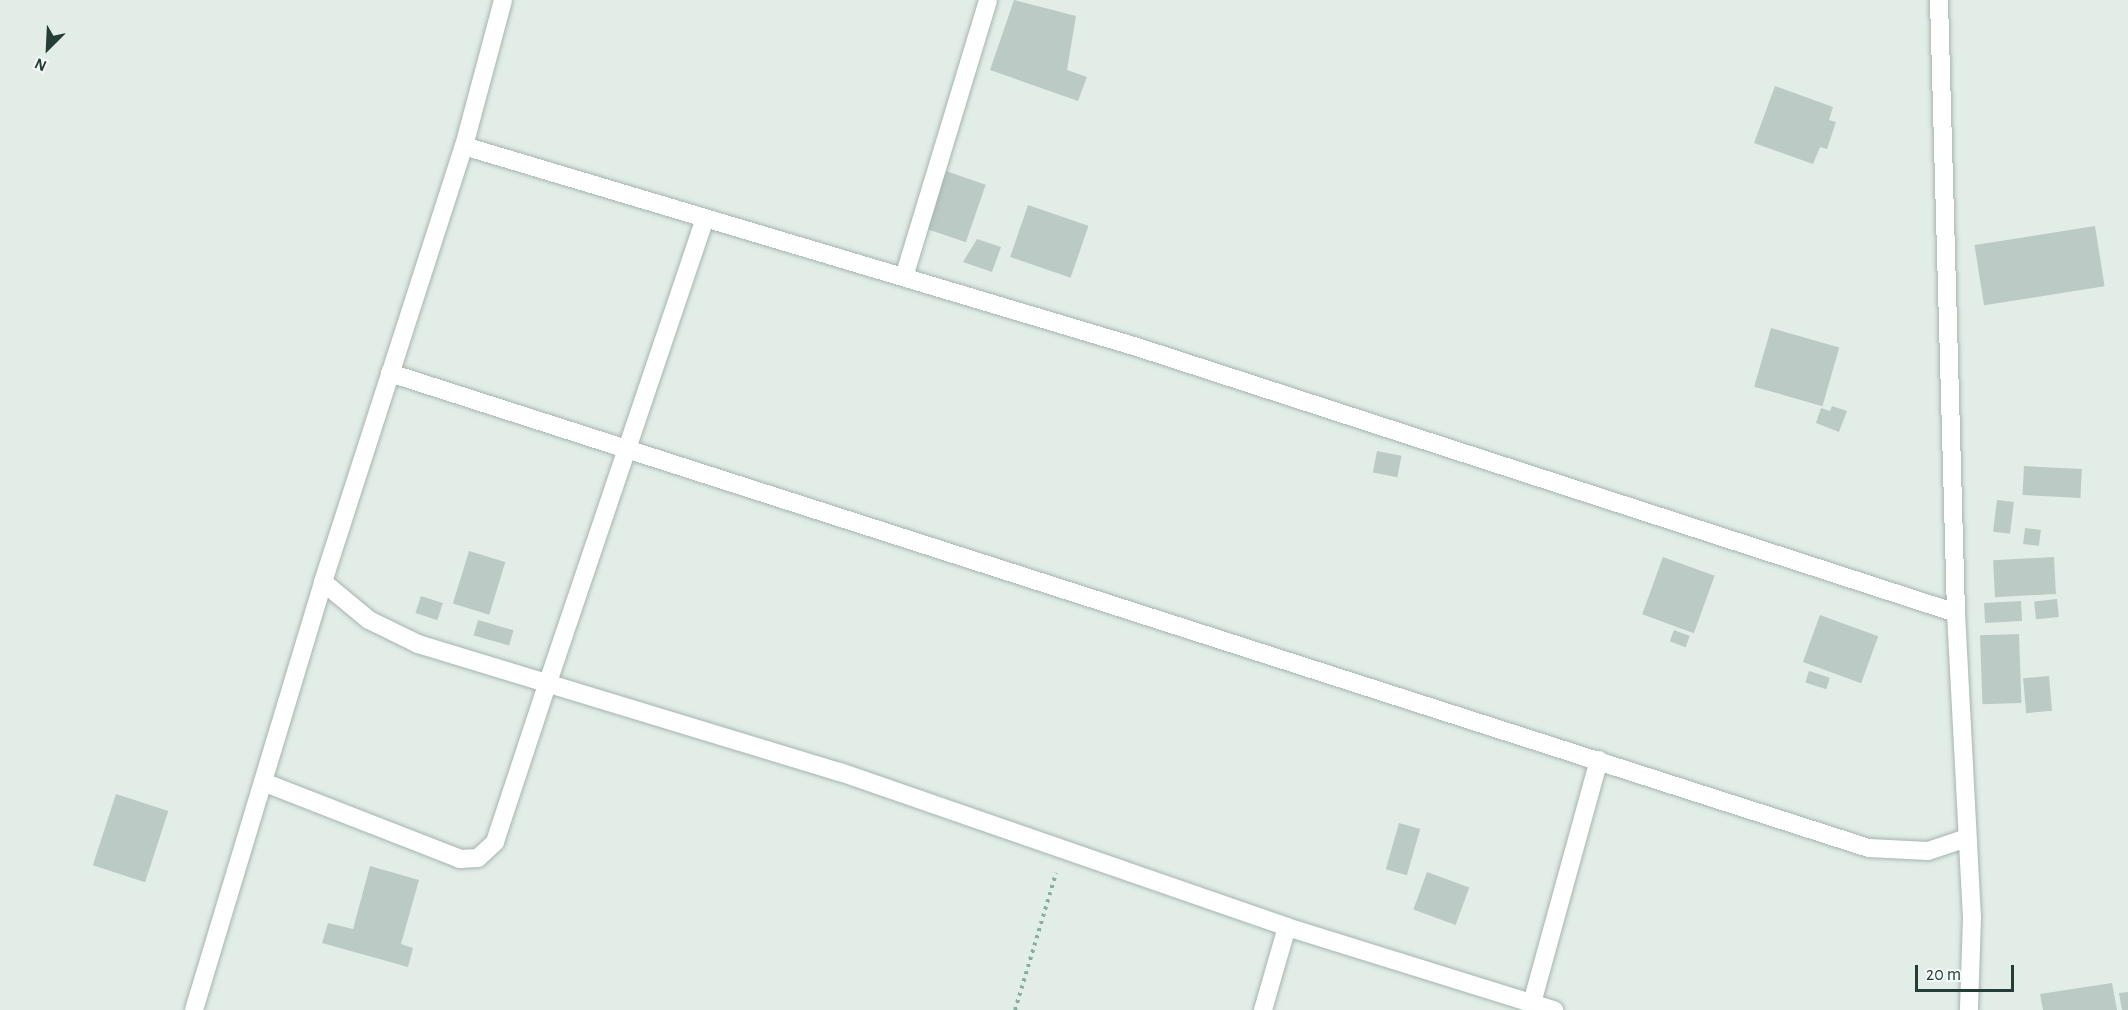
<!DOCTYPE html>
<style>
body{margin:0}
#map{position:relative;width:2128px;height:1010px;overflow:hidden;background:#e3ede8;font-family:"Alegreya Sans",sans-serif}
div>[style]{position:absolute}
.building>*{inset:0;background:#bbcac5;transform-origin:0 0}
.path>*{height:4px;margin-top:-2px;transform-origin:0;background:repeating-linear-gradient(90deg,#83b0a3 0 3px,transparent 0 7.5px)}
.roads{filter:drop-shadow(0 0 2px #a5b5af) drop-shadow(0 0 2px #a5b5af)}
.lane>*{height:18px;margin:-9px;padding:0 9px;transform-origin:9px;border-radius:9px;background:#fff}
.street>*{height:18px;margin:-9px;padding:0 9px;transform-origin:9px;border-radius:9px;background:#fff}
span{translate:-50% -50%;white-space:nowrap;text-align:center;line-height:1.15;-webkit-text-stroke:6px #f3f9f6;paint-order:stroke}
.north{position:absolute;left:18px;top:18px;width:60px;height:60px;-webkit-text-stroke:4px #f3f9f6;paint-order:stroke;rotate:204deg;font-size:16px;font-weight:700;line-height:24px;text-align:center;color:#223e37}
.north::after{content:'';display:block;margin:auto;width:21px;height:27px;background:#223e37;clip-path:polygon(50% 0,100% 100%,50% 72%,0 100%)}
.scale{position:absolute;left:1915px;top:965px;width:99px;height:27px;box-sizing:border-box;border:3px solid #223e37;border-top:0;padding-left:8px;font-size:18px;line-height:21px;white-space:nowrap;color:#223e37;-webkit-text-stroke:4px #f3f9f6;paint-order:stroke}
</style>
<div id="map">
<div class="building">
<div style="clip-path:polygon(1014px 0,1076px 16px,1067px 70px,1087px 77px,1078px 101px,990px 70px)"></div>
<div style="clip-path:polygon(1775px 86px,1833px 107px,1829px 120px,1836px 122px,1827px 149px,1820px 147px,1813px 164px,1754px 143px)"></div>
<div style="left:946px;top:171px;width:42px;height:61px;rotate:19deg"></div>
<div style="left:1028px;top:205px;width:64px;height:55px;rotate:19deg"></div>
<div style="left:2095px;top:226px;width:61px;height:122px;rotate:81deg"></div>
<div style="clip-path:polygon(977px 239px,1001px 247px,992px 272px,963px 262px)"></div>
<div style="left:1771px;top:328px;width:71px;height:61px;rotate:16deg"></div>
<div style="clip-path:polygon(1832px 406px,1847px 411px,1839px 432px,1816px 423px,1821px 408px,1830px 411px)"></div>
<div style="left:1377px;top:451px;width:25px;height:22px;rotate:11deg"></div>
<div style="left:2024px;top:466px;width:58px;height:29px;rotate:3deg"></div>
<div style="left:1997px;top:500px;width:17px;height:32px;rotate:7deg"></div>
<div style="left:2025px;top:528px;width:16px;height:16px;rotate:7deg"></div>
<div style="left:469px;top:551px;width:38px;height:55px;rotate:17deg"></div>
<div style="left:1663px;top:557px;width:55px;height:61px;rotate:20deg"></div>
<div style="left:2054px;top:557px;width:37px;height:61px;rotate:87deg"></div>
<div style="left:421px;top:596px;width:23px;height:18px;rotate:18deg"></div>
<div style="left:2057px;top:599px;width:18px;height:23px;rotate:84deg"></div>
<div style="left:2021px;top:601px;width:20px;height:37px;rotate:87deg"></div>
<div style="left:1820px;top:615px;width:62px;height:50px;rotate:20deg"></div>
<div style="left:478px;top:620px;width:37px;height:16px;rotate:16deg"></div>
<div style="left:1674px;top:630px;width:17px;height:12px;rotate:21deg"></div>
<div style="left:2019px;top:634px;width:69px;height:39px;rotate:88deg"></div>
<div style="left:1809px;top:671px;width:22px;height:12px;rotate:18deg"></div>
<div style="left:2049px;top:676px;width:35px;height:26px;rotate:85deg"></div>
<div style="left:116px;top:794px;width:55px;height:75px;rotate:18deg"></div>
<div style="left:1399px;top:823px;width:22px;height:48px;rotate:16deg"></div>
<div style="clip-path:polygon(370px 866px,419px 880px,401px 944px,413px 948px,408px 967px,322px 943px,328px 923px,353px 929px)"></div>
<div style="left:1427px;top:872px;width:45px;height:40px;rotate:20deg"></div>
<div style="clip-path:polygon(2112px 983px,2117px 1010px,2043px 1010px,2040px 994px)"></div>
<div style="clip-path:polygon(2128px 992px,2128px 1010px,2122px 1010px,2119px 993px)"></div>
</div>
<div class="path">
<div style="left:1015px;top:1010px;width:143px;rotate:-73.3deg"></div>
</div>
<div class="roads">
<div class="lane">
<div style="left:390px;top:373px;width:1553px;rotate:17.81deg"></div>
<div style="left:1869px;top:848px;width:59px;rotate:2.9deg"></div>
<div style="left:1928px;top:851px;width:41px;rotate:-18.4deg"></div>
<div style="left:263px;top:782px;width:212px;rotate:21.3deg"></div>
<div style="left:460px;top:859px;width:18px;rotate:-3deg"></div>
<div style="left:478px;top:858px;width:23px;rotate:-43deg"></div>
<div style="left:495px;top:842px;width:165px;rotate:-71.7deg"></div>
<div style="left:1532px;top:1003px;width:252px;rotate:-74.6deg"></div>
</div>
<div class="street">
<div style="left:1939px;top:0;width:613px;rotate:88.41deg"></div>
<div style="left:1956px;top:613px;width:305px;rotate:87deg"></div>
<div style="left:1972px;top:918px;width:92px;rotate:91.9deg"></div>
<div style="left:464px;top:146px;width:702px;rotate:16.63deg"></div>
<div style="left:1137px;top:347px;width:861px;rotate:17.99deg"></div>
<div style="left:904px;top:277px;width:289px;rotate:-73.1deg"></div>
<div style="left:323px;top:582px;width:60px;rotate:39.6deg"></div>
<div style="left:369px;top:620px;width:55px;rotate:26.1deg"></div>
<div style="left:418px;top:644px;width:441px;rotate:16.9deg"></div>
<div style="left:840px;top:772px;width:473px;rotate:19.1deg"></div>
<div style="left:1287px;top:927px;width:280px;rotate:17.3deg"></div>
<div style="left:547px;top:685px;width:490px;rotate:-71.3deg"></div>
<div style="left:194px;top:1010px;width:447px;rotate:-73.2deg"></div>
<div style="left:323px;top:582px;width:458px;rotate:-72.1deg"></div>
<div style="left:464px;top:146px;width:151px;rotate:-75deg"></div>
<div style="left:1263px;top:1010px;width:86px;rotate:-73.9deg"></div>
</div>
</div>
<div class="north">N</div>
<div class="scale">20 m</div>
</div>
